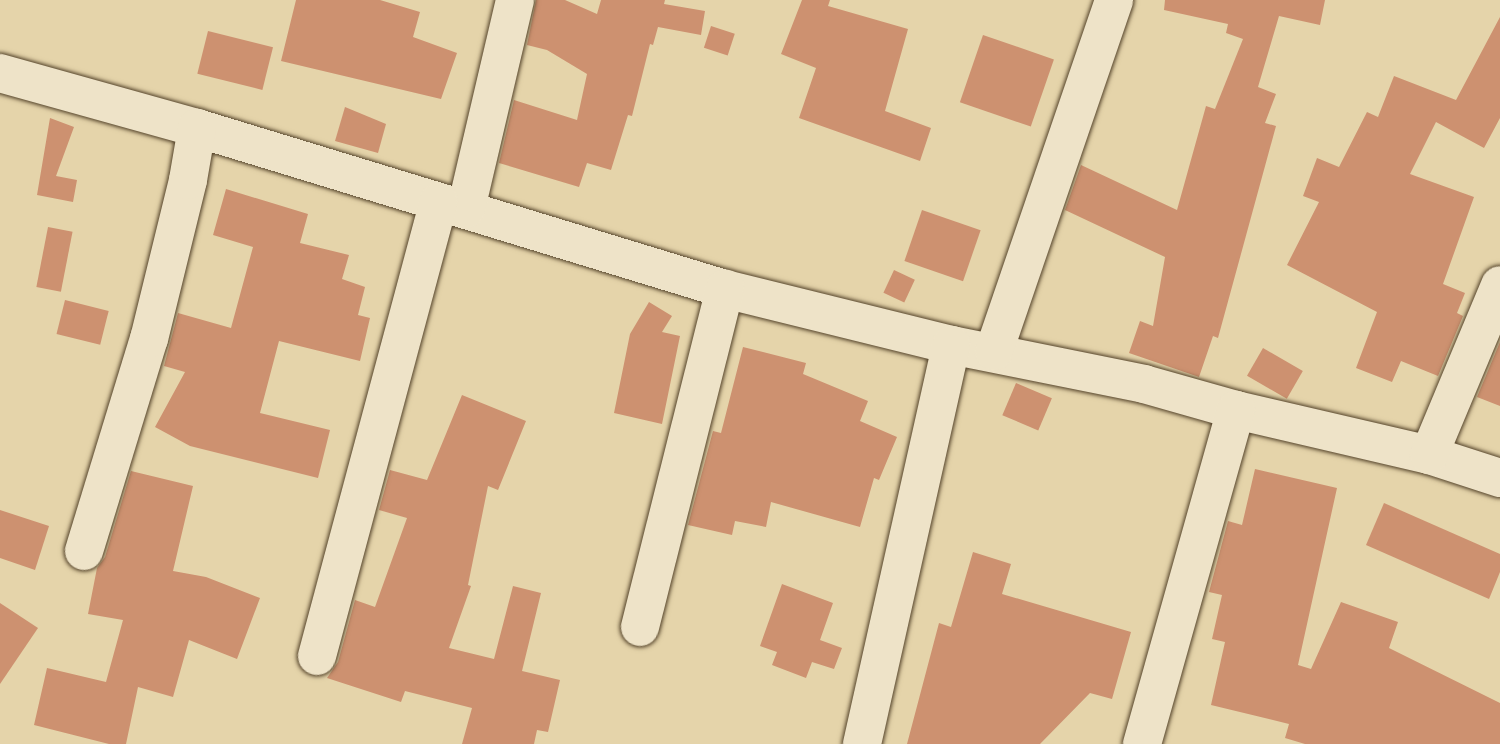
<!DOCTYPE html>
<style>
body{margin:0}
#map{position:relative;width:1500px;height:744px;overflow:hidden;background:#e5d4aa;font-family:Cardo,serif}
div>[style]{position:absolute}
.building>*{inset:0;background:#cd9170;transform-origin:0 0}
.roads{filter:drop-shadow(0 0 2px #54432a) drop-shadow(0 0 2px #54432a)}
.minor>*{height:38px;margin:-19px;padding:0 19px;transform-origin:19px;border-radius:19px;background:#eee3c8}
span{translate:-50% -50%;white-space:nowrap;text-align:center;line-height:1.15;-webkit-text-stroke:5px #eee3c8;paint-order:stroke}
</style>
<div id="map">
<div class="building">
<div style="clip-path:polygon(296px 0,380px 0,420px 12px,413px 37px,457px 53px,441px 99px,281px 61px)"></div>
<div style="clip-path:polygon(536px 0,565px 0,597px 14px,601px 0,665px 0,664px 4px,705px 11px,701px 35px,658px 27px,653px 45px,650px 44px,632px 116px,628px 115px,611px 170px,587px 163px,579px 187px,499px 163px,514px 100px,577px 120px,587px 74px,547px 50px,527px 45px)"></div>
<div style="clip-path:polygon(802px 0,830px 0,828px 6px,908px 29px,885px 111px,931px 128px,920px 161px,799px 118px,816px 68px,781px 54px)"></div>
<div style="clip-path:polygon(1165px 0,1325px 0,1320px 25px,1279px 16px,1258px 87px,1276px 94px,1265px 123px,1276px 126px,1218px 338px,1213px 336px,1199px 377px,1129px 353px,1140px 321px,1153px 326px,1165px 257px,1065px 210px,1081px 165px,1177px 210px,1206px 106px,1215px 109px,1243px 39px,1226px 33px,1228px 24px,1164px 10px)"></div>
<div style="clip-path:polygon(1500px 17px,1500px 118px,1484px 148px,1436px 122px,1410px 174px,1474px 197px,1443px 284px,1465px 293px,1457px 313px,1463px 316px,1438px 376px,1401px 361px,1392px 382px,1356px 368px,1377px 312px,1287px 265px,1319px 202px,1303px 196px,1317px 158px,1339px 167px,1367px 112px,1378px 117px,1394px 76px,1456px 100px)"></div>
<div style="left:711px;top:26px;width:25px;height:23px;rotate:18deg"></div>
<div style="left:208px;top:31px;width:67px;height:44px;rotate:14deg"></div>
<div style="left:983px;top:35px;width:75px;height:71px;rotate:19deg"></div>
<div style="clip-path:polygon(345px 107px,386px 124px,378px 153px,335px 141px)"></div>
<div style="clip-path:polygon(50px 118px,74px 127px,56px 176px,77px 180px,73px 202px,37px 195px)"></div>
<div style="clip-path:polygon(226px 189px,308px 214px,300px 243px,349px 255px,342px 279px,365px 287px,358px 315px,370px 318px,360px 361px,279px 341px,260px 413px,330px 430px,318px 478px,190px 446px,155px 427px,185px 372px,164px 366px,178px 313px,231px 328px,253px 247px,213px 235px)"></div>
<div style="left:922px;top:210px;width:62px;height:54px;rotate:19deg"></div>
<div style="left:48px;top:227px;width:25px;height:61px;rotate:11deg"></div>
<div style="left:894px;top:270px;width:23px;height:25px;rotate:25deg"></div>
<div style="left:65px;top:300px;width:45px;height:35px;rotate:14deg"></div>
<div style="clip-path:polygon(649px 302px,672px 316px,662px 332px,680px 336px,662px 424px,614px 413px,630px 334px)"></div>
<div style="clip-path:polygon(1500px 342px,1500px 406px,1477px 397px)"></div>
<div style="clip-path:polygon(743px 347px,806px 363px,803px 374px,868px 401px,860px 421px,897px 437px,879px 480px,874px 478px,860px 527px,771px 502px,766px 527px,735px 521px,732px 535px,688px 525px,713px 431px,721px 433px)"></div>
<div style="left:1263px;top:348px;width:46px;height:32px;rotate:30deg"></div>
<div style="left:1016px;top:383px;width:39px;height:35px;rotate:23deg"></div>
<div style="clip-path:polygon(462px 395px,526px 421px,498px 490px,488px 486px,468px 585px,471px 586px,449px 648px,494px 659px,513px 586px,541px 593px,522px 671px,560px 680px,548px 732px,537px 730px,534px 744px,462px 744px,472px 708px,405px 691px,401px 702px,327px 678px,338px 662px,355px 600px,375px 607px,407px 518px,379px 510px,390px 470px,427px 480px)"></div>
<div style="clip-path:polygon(1255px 469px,1337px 488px,1298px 665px,1311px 669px,1341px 602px,1398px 622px,1389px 648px,1500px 703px,1500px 744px,1305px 744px,1285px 738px,1289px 724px,1211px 705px,1225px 642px,1212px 639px,1222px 595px,1209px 592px,1228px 521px,1242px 525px)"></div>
<div style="clip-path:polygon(131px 471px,193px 486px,173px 571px,206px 577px,260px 598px,237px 659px,189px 640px,173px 697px,138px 687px,126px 744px,109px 744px,34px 725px,47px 668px,106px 682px,123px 620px,88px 614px,97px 568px,105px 557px)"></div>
<div style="clip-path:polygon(1384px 503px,1500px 554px,1500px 572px,1489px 599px,1366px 545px)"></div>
<div style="clip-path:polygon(0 510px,49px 526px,35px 570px,0 558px)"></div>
<div style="clip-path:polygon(973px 552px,1011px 564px,1002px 594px,1131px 632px,1112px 699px,1090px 693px,1040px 744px,907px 744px,939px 623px,951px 627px)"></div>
<div style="clip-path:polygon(782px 584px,833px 603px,820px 640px,842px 648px,834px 669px,812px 662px,806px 678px,772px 665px,777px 652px,760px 646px)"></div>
<div style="clip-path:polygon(0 603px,38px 628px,0 684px)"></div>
</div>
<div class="roads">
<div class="minor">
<div style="left:0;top:73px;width:205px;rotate:15.6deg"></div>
<div style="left:197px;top:128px;width:552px;rotate:16.96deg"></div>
<div style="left:725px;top:289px;width:233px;rotate:13.9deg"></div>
<div style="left:951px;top:345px;width:197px;rotate:11.4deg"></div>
<div style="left:1144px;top:384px;width:96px;rotate:15.8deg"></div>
<div style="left:1236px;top:410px;width:198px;rotate:13.1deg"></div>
<div style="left:1429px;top:455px;width:75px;rotate:17.9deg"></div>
<div style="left:466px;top:209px;width:215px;rotate:-76.8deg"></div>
<div style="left:994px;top:351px;width:371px;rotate:-71.1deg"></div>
<div style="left:1429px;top:455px;width:184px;rotate:-67.3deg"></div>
<div style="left:84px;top:551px;width:222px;rotate:-73deg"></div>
<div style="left:149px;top:339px;width:164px;rotate:-76.2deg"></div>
<div style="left:188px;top:180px;width:53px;rotate:-80.2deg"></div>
<div style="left:640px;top:627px;width:349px;rotate:-75.9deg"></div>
<div style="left:317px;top:656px;width:470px;rotate:-75deg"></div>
<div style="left:862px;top:744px;width:409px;rotate:-77.4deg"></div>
<div style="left:1142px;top:744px;width:347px;rotate:-74.3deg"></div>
</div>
</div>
</div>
